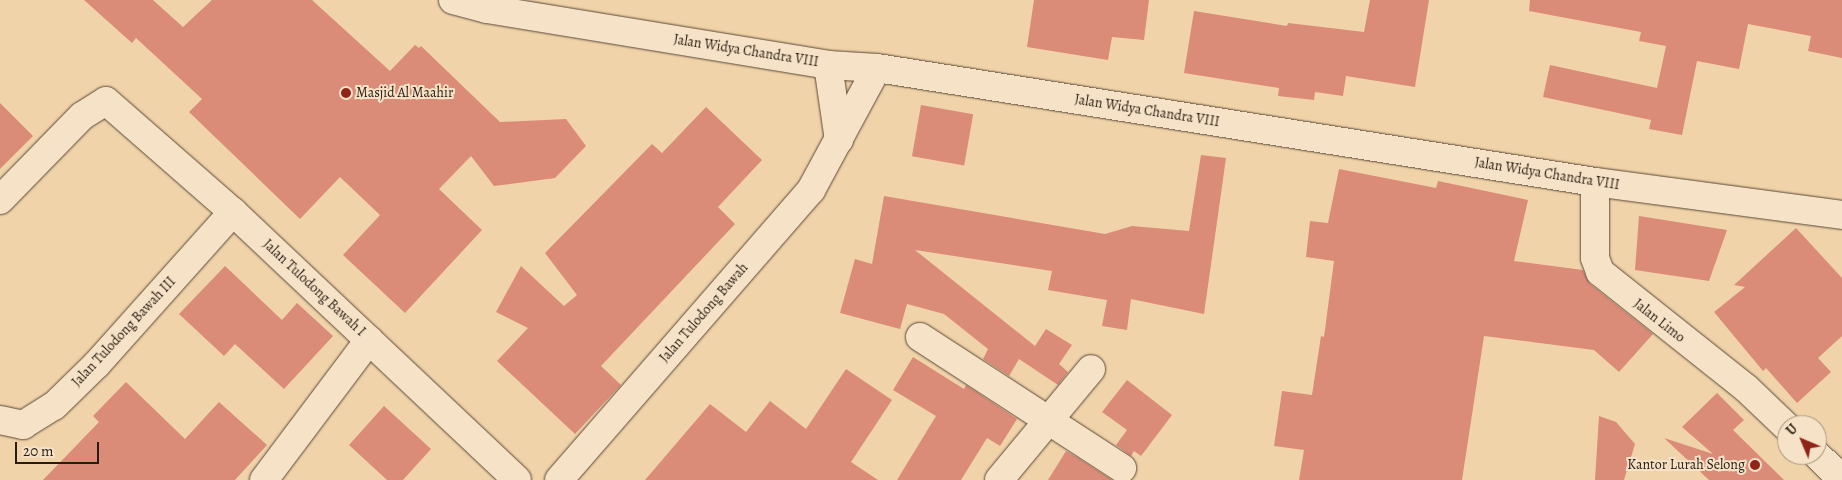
<!DOCTYPE html>
<style>
body{margin:0}
#map{position:relative;width:1842px;height:480px;overflow:hidden;background:#f0d3a9;font-family:Alegreya,serif}
div>[style]{position:absolute}
.building>*{inset:0;background:#db8c78;transform-origin:0 0}
.roads{filter:drop-shadow(0 0 1px #5b4937) drop-shadow(0 0 1px #5b4937)}
.minor>*{height:28px;margin:-14px;padding:0 14px;transform-origin:14px;border-radius:14px;background:#f5e2c7}
.tertiary>*{height:28px;margin:-14px;padding:0 14px;transform-origin:14px;border-radius:14px;background:#f5e2c7}
.dots>*{width:14px;height:14px;translate:-50% -50%;box-sizing:border-box;border:2px solid #f5e2c7;border-radius:50%}
span{translate:-50% -50%;white-space:nowrap;text-align:center;line-height:1.15;-webkit-text-stroke:4px #f5e2c7;paint-order:stroke}
.street-label{font-size:14px;color:#291b11}
.poi-label{font-size:14px;color:#291b11}
.left{translate:0 -50%;text-align:left}
.right{translate:-100% -50%;text-align:right}
.north{position:absolute;left:1777px;top:415px;width:50px;height:50px;box-sizing:border-box;background:#f5e2c7;border:1px solid #a3927e;border-radius:50%;rotate:315deg;font-size:14px;font-weight:700;line-height:20px;text-align:center;color:#291b11}
.north::after{content:'';display:block;margin:auto;width:18px;height:22px;background:#8f2418;clip-path:polygon(50% 0,100% 100%,50% 72%,0 100%)}
.scale{position:absolute;left:15px;top:442px;width:84px;height:22px;box-sizing:border-box;border:2px solid #291b11;border-top:0;padding-left:6px;font-size:15px;line-height:18px;white-space:nowrap;color:#291b11;-webkit-text-stroke:4px #f5e2c7;paint-order:stroke}
</style>
<div id="map">
<div class="building">
<div style="clip-path:polygon(84px 0,153px 0,183px 27px,212px 0,312px 0,390px 71px,415px 45px,419px 48px,421px 46px,500px 122px,566px 119px,586px 146px,555px 178px,494px 186px,471px 156px,439px 189px,482px 230px,405px 313px,343px 255px,380px 215px,340px 177px,300px 219px,189px 112px,202px 99px,136px 38px,132px 43px)"></div>
<div style="clip-path:polygon(1034px 0,1149px 0,1144px 40px,1112px 37px,1108px 60px,1027px 47px)"></div>
<div style="clip-path:polygon(1370px 0,1429px 0,1415px 87px,1346px 76px,1343px 96px,1315px 92px,1314px 100px,1278px 96px,1279px 88px,1184px 73px,1194px 11px,1287px 26px,1288px 23px,1364px 32px)"></div>
<div style="clip-path:polygon(1530px 0,1842px 0,1842px 58px,1808px 51px,1811px 36px,1748px 24px,1739px 69px,1697px 61px,1682px 135px,1649px 129px,1651px 120px,1543px 97px,1550px 65px,1657px 88px,1666px 46px,1639px 41px,1641px 32px,1529px 11px)"></div>
<div style="clip-path:polygon(0 103px,33px 136px,0 169px)"></div>
<div style="left:921px;top:105px;width:53px;height:52px;rotate:10deg"></div>
<div style="clip-path:polygon(706px 107px,762px 160px,718px 207px,735px 224px,601px 366px,621px 385px,575px 434px,497px 361px,528px 328px,496px 312px,521px 266px,564px 306px,577px 295px,545px 253px,652px 144px,662px 153px)"></div>
<div style="clip-path:polygon(1201px 155px,1226px 158px,1204px 314px,1131px 299px,1127px 330px,1102px 326px,1107px 300px,1048px 290px,1052px 271px,915px 250px,1035px 346px,1046px 329px,1072px 345px,1059px 364px,1068px 372px,1058px 385px,1019px 359px,1009px 376px,983px 359px,988px 349px,944px 314px,907px 304px,900px 329px,840px 313px,855px 259px,872px 264px,884px 196px,1105px 234px,1132px 226px,1189px 231px)"></div>
<div style="clip-path:polygon(1339px 169px,1436px 188px,1438px 181px,1528px 200px,1514px 261px,1583px 270px,1590px 284px,1653px 334px,1619px 372px,1594px 350px,1484px 336px,1462px 480px,1299px 480px,1304px 450px,1274px 446px,1282px 391px,1312px 395px,1321px 336px,1324px 337px,1334px 261px,1306px 257px,1310px 221px,1328px 223px)"></div>
<div style="clip-path:polygon(1639px 216px,1727px 230px,1709px 281px,1635px 270px)"></div>
<div style="clip-path:polygon(1796px 228px,1842px 278px,1842px 336px,1818px 358px,1831px 372px,1797px 403px,1766px 368px,1763px 371px,1714px 312px,1745px 287px,1734px 285px)"></div>
<div style="clip-path:polygon(225px 266px,282px 320px,297px 303px,333px 336px,284px 389px,235px 344px,224px 356px,179px 314px)"></div>
<div style="clip-path:polygon(913px 357px,964px 389px,966px 385px,1017px 419px,1000px 446px,987px 438px,961px 480px,897px 480px,936px 416px,893px 390px)"></div>
<div style="clip-path:polygon(846px 369px,892px 400px,851px 462px,878px 480px,645px 480px,710px 404px,746px 432px,770px 401px,806px 429px)"></div>
<div style="clip-path:polygon(1127px 380px,1172px 415px,1141px 456px,1134px 451px,1131px 456px,1116px 445px,1127px 430px,1102px 412px)"></div>
<div style="clip-path:polygon(126px 382px,185px 439px,219px 402px,267px 445px,235px 480px,43px 480px,99px 422px,93px 416px)"></div>
<div style="clip-path:polygon(1717px 393px,1744px 420px,1733px 430px,1784px 480px,1709px 480px,1664px 438px,1713px 454px,1682px 427px)"></div>
<div style="clip-path:polygon(384px 406px,431px 449px,403px 480px,387px 480px,349px 445px)"></div>
<div style="clip-path:polygon(1599px 416px,1616px 422px,1635px 444px,1624px 480px,1595px 480px)"></div>
<div style="clip-path:polygon(1066px 451px,1078px 458px,1112px 480px,1048px 480px)"></div>
</div>
<div class="roads">
<div class="minor">
<div style="left:877px;top:68px;width:727px;rotate:9.02deg"></div>
<div style="left:1595px;top:182px;width:249px;rotate:7.6deg"></div>
<div style="left:1595px;top:182px;width:76px;rotate:90deg"></div>
<div style="left:1595px;top:258px;width:15px;rotate:70deg"></div>
<div style="left:1600px;top:272px;width:186px;rotate:38.5deg"></div>
<div style="left:1746px;top:388px;width:57px;rotate:43.6deg"></div>
<div style="left:0;top:200px;width:117px;rotate:-45.7deg"></div>
<div style="left:82px;top:116px;width:28px;rotate:-32deg"></div>
<div style="left:106px;top:101px;width:169px;rotate:41.2deg"></div>
<div style="left:233px;top:212px;width:390px;rotate:43.3deg"></div>
<div style="left:920px;top:337px;width:241px;rotate:33deg"></div>
<div style="left:0;top:420px;width:24px;rotate:12deg"></div>
<div style="left:23px;top:425px;width:36px;rotate:-32deg"></div>
<div style="left:54px;top:406px;width:60px;rotate:-44.3deg"></div>
<div style="left:97px;top:364px;width:204px;rotate:-48.2deg"></div>
<div style="left:1817px;top:455px;width:35px;rotate:44deg"></div>
<div style="left:264px;top:480px;width:175px;rotate:-53.1deg"></div>
<div style="left:999px;top:480px;width:144px;rotate:-50.3deg"></div>
</div>
<div class="tertiary">
<div style="left:453px;top:0;width:35px;rotate:15deg"></div>
<div style="left:487px;top:9px;width:346px;rotate:9.3deg"></div>
<div style="left:828px;top:65px;width:49px;rotate:3.5deg"></div>
<div style="left:877px;top:68px;width:139px;rotate:118.4deg"></div>
<div style="left:811px;top:190px;width:384px;rotate:131deg"></div>
<div style="left:828px;top:65px;width:76px;rotate:81.7deg"></div>
</div>
</div>
<div class="dots">
<div style="left:346px;top:93px;background:#8f2418"></div>
<div style="left:1755px;top:465px;background:#8f2418"></div>
</div>
<div class="street-label">
<span style="left:746px;top:51px;rotate:9deg">Jalan Widya Chandra VIII</span>
<span style="left:1147px;top:111px;rotate:9deg">Jalan Widya Chandra VIII</span>
<span style="left:1547px;top:174px;rotate:9deg">Jalan Widya Chandra VIII</span>
<span style="left:314px;top:288px;rotate:43deg">Jalan Tulodong Bawah I</span>
<span style="left:704px;top:313px;rotate:-49deg">Jalan Tulodong Bawah</span>
<span style="left:1659px;top:321px;rotate:38deg">Jalan Limo</span>
<span style="left:124px;top:332px;rotate:-47deg">Jalan Tulodong Bawah III</span>
</div>
<div class="poi-label">
<span class="left" style="left:356px;top:93px">Masjid Al Maahir</span>
<span class="right" style="left:1745px;top:465px">Kantor Lurah Selong</span>
</div>
<div class="north">U</div>
<div class="scale">20 m</div>
</div>
